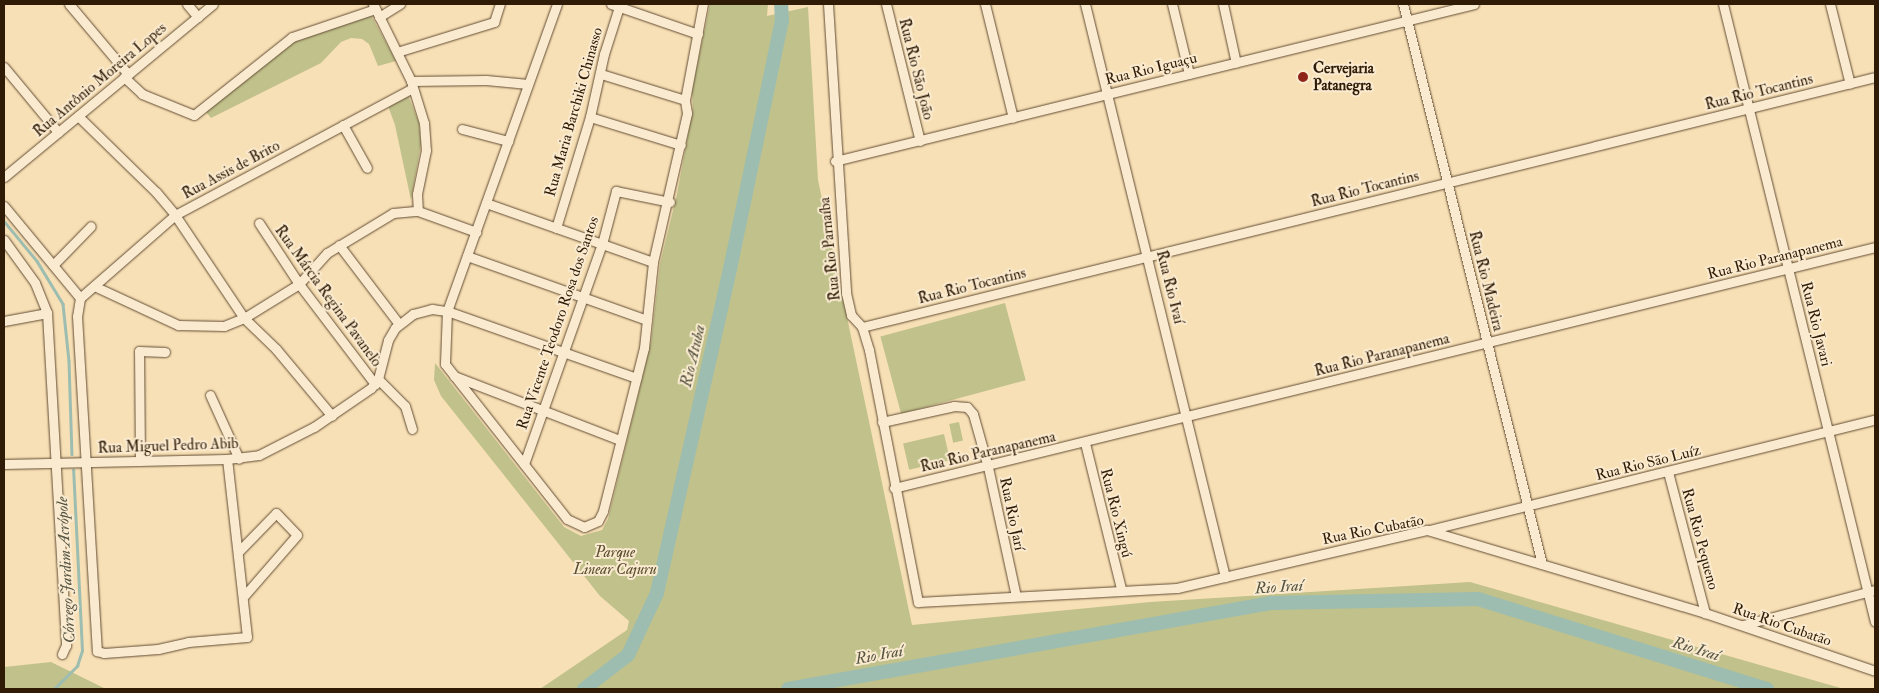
<!DOCTYPE html>
<meta charset="utf-8">
<style>
body{margin:0}
#map{position:relative;width:1879px;height:693px;overflow:hidden;background:#f8e0b6;font-family:"IM FELL Double Pica",serif}
div>[style]{position:absolute}
.green>*{inset:0;background:#c0c18b;transform-origin:0 0}
.stream>*{height:2.5px;margin:-1.25px;padding:0 1.25px;transform-origin:1.25px;border-radius:1.25px;background:#9dbdb0}
.river>*{height:14px;margin:-7px;padding:0 7px;transform-origin:7px;border-radius:7px;background:#9dbdb0}
.roads{filter:drop-shadow(0 0 1px #624c33) drop-shadow(0 0 1px #624c33)}
.minor>*{height:9px;margin:-4.5px;padding:0 4.5px;transform-origin:4.5px;border-radius:4.5px;background:#faebd0}
.dots>*{width:14px;height:14px;translate:-50% -50%;box-sizing:border-box;border:2px solid #faebd0;border-radius:50%}
span{translate:-50% -50%;white-space:nowrap;text-align:center;line-height:1.15;-webkit-text-stroke:4px #faebd0;paint-order:stroke}
.poi-label{font-size:15px;color:#301b07;font-weight:700}
.left{translate:0 -50%;text-align:left}
.street-label{font-size:15px;color:#301b07}
.park-label{font-size:15px;color:#5b4d2f;font-style:italic}
.water-label{font-size:16px;color:#565442;font-style:italic}
.frame{position:absolute;inset:0;border:5px solid #301b07;pointer-events:none}
</style>
<div id="map">
<div class="green">
<div style="clip-path:polygon(710px 4px,768px 4px,767px 16px,808px 7px,818px 180px,912px 625px,1150px 602px,1470px 582px,1844px 689px,540px 689px,627px 630px,629px 621px,600px 596px,441px 396px,434px 380px,435px 363px,564px 527px,581px 536px,602px 530px,608px 519px,651px 342px,660px 264px,677px 194px,693px 109px,692px 90px)"></div>
<div style="clip-path:polygon(371px 15px,396px 61px,378px 66px,369px 44px,362px 39px,351px 38px,341px 42px,321px 63px,211px 118px,206px 112px,294px 42px)"></div>
<div style="clip-path:polygon(408px 95px,419px 123px,421px 144px,411px 200px,395px 125px,388px 106px)"></div>
<div style="left:1005px;top:303px;width:80px;height:129px;rotate:75deg"></div>
<div style="left:959px;top:422px;width:19px;height:10px;rotate:78deg"></div>
<div style="left:944px;top:434px;width:27px;height:42px;rotate:77deg"></div>
<div style="clip-path:polygon(51px 662px,106px 689px,4px 689px,4px 667px)"></div>
</div>
<div class="stream">
<div style="left:4px;top:221px;width:52px;rotate:50.5deg"></div>
<div style="left:37px;top:261px;width:50px;rotate:58.8deg"></div>
<div style="left:63px;top:304px;width:57px;rotate:84deg"></div>
<div style="left:69px;top:361px;width:93px;rotate:88.2deg"></div>
<div style="left:54px;top:689px;width:33px;rotate:-45deg"></div>
<div style="left:77px;top:666px;width:16px;rotate:-72deg"></div>
<div style="left:82px;top:651px;width:181px;rotate:-92.8deg"></div>
</div>
<div class="river">
<div style="left:584px;top:689px;width:56px;rotate:-37.7deg"></div>
<div style="left:628px;top:655px;width:68px;rotate:-64.9deg"></div>
<div style="left:657px;top:593px;width:332px;rotate:-77.3deg"></div>
<div style="left:730px;top:269px;width:253px;rotate:-78.2deg"></div>
<div style="left:782px;top:21px;width:17px;rotate:-93deg"></div>
<div style="left:788px;top:689px;width:490px;rotate:-10.1deg"></div>
<div style="left:1270px;top:603px;width:208px;rotate:-1.1deg"></div>
<div style="left:1478px;top:599px;width:303px;rotate:17.3deg"></div>
</div>
<div class="roads">
<div class="minor">
<div style="left:69px;top:4px;width:92px;rotate:49.9deg"></div>
<div style="left:187px;top:4px;width:17px;rotate:50deg"></div>
<div style="left:373px;top:4px;width:86px;rotate:63.7deg"></div>
<div style="left:411px;top:81px;width:44px;rotate:72.8deg"></div>
<div style="left:424px;top:123px;width:27px;rotate:86deg"></div>
<div style="left:426px;top:150px;width:45px;rotate:101.6deg"></div>
<div style="left:417px;top:194px;width:17px;rotate:87deg"></div>
<div style="left:557px;top:4px;width:326px;rotate:109.7deg"></div>
<div style="left:447px;top:311px;width:53px;rotate:92.2deg"></div>
<div style="left:445px;top:364px;width:197px;rotate:51.8deg"></div>
<div style="left:567px;top:519px;width:19px;rotate:25deg"></div>
<div style="left:584px;top:527px;width:15px;rotate:-23deg"></div>
<div style="left:598px;top:521px;width:11px;rotate:-63deg"></div>
<div style="left:603px;top:511px;width:168px;rotate:-75.9deg"></div>
<div style="left:644px;top:348px;width:86px;rotate:-84deg"></div>
<div style="left:653px;top:262px;width:153px;rotate:-77.1deg"></div>
<div style="left:687px;top:113px;width:13px;rotate:-99deg"></div>
<div style="left:685px;top:100px;width:98px;rotate:-79.4deg"></div>
<div style="left:611px;top:4px;width:92px;rotate:19deg"></div>
<div style="left:828px;top:4px;width:290px;rotate:86.4deg"></div>
<div style="left:846px;top:293px;width:23px;rotate:77deg"></div>
<div style="left:851px;top:315px;width:16px;rotate:47deg"></div>
<div style="left:862px;top:327px;width:24px;rotate:73deg"></div>
<div style="left:869px;top:350px;width:257px;rotate:79deg"></div>
<div style="left:918px;top:602px;width:259px;rotate:-3.1deg"></div>
<div style="left:1177px;top:588px;width:257px;rotate:-13.1deg"></div>
<div style="left:1427px;top:530px;width:290px;rotate:16.6deg"></div>
<div style="left:1705px;top:613px;width:180px;rotate:18.8deg"></div>
<div style="left:886px;top:4px;width:141px;rotate:76.1deg"></div>
<div style="left:985px;top:4px;width:117px;rotate:76.2deg"></div>
<div style="left:1085px;top:4px;width:590px;rotate:76.27deg"></div>
<div style="left:1172px;top:4px;width:72px;rotate:76.3deg"></div>
<div style="left:1223px;top:4px;width:60px;rotate:77.6deg"></div>
<div style="left:1403px;top:4px;width:577px;rotate:76.06deg"></div>
<div style="left:1723px;top:4px;width:636px;rotate:76.18deg"></div>
<div style="left:1830px;top:4px;width:82px;rotate:76deg"></div>
<div style="left:379px;top:17px;width:25px;rotate:-32deg"></div>
<div style="left:397px;top:52px;width:102px;rotate:-17.2deg"></div>
<div style="left:494px;top:22px;width:19px;rotate:-72deg"></div>
<div style="left:4px;top:67px;width:85px;rotate:50.3deg"></div>
<div style="left:601px;top:74px;width:88px;rotate:17.2deg"></div>
<div style="left:124px;top:77px;width:25px;rotate:43deg"></div>
<div style="left:142px;top:94px;width:56px;rotate:22deg"></div>
<div style="left:194px;top:115px;width:125px;rotate:-38.5deg"></div>
<div style="left:292px;top:37px;width:88px;rotate:-18.6deg"></div>
<div style="left:411px;top:81px;width:75px;rotate:-0.8deg"></div>
<div style="left:486px;top:80px;width:42px;rotate:5.4deg"></div>
<div style="left:78px;top:116px;width:109px;rotate:44.3deg"></div>
<div style="left:156px;top:192px;width:30px;rotate:50deg"></div>
<div style="left:175px;top:215px;width:124px;rotate:56.2deg"></div>
<div style="left:244px;top:318px;width:45px;rotate:44.1deg"></div>
<div style="left:276px;top:349px;width:87px;rotate:50.1deg"></div>
<div style="left:590px;top:117px;width:95px;rotate:17.1deg"></div>
<div style="left:343px;top:125px;width:49px;rotate:60.8deg"></div>
<div style="left:462px;top:129px;width:48px;rotate:14.6deg"></div>
<div style="left:835px;top:161px;width:658px;rotate:-13.8deg"></div>
<div style="left:4px;top:177px;width:271px;rotate:-39.6deg"></div>
<div style="left:486px;top:203px;width:177px;rotate:19.5deg"></div>
<div style="left:4px;top:206px;width:119px;rotate:50.4deg"></div>
<div style="left:80px;top:298px;width:18px;rotate:99deg"></div>
<div style="left:77px;top:316px;width:336px;rotate:86.6deg"></div>
<div style="left:97px;top:651px;width:7px;rotate:16deg"></div>
<div style="left:104px;top:653px;width:54px;rotate:-4.2deg"></div>
<div style="left:158px;top:649px;width:31px;rotate:-13deg"></div>
<div style="left:188px;top:642px;width:59px;rotate:-4.8deg"></div>
<div style="left:247px;top:637px;width:179px;rotate:-96.4deg"></div>
<div style="left:259px;top:223px;width:73px;rotate:56.7deg"></div>
<div style="left:299px;top:284px;width:126px;rotate:52.8deg"></div>
<div style="left:556px;top:228px;width:116px;rotate:-73deg"></div>
<div style="left:590px;top:117px;width:65px;rotate:-77.5deg"></div>
<div style="left:604px;top:54px;width:52px;rotate:-72.3deg"></div>
<div style="left:4px;top:240px;width:53px;rotate:54.2deg"></div>
<div style="left:35px;top:283px;width:32px;rotate:68deg"></div>
<div style="left:47px;top:313px;width:333px;rotate:86.7deg"></div>
<div style="left:66px;top:645px;width:10px;rotate:114deg"></div>
<div style="left:339px;top:245px;width:99px;rotate:52.8deg"></div>
<div style="left:467px;top:256px;width:191px;rotate:19.6deg"></div>
<div style="left:53px;top:265px;width:54px;rotate:-45.7deg"></div>
<div style="left:94px;top:286px;width:93px;rotate:24.9deg"></div>
<div style="left:178px;top:325px;width:46px;rotate:1.2deg"></div>
<div style="left:224px;top:326px;width:22px;rotate:-22deg"></div>
<div style="left:244px;top:318px;width:65px;rotate:-31.7deg"></div>
<div style="left:299px;top:284px;width:42px;rotate:-47.9deg"></div>
<div style="left:327px;top:253px;width:77px;rotate:-31.2deg"></div>
<div style="left:393px;top:213px;width:25px;rotate:-5deg"></div>
<div style="left:418px;top:211px;width:62px;rotate:19.9deg"></div>
<div style="left:80px;top:298px;width:126px;rotate:-41.1deg"></div>
<div style="left:175px;top:215px;width:268px;rotate:-28.1deg"></div>
<div style="left:4px;top:321px;width:44px;rotate:-10.5deg"></div>
<div style="left:862px;top:327px;width:1043px;rotate:-13.86deg"></div>
<div style="left:454px;top:376px;width:178px;rotate:21.1deg"></div>
<div style="left:378px;top:379px;width:38px;rotate:45deg"></div>
<div style="left:405px;top:406px;width:24px;rotate:73deg"></div>
<div style="left:210px;top:395px;width:70px;rotate:65.6deg"></div>
<div style="left:882px;top:422px;width:74px;rotate:-12.5deg"></div>
<div style="left:954px;top:406px;width:13px;rotate:4deg"></div>
<div style="left:967px;top:407px;width:9px;rotate:49deg"></div>
<div style="left:973px;top:414px;width:55px;rotate:74.2deg"></div>
<div style="left:988px;top:467px;width:132px;rotate:77.8deg"></div>
<div style="left:1085px;top:443px;width:150px;rotate:76.1deg"></div>
<div style="left:140px;top:461px;width:110px;rotate:-90.5deg"></div>
<div style="left:139px;top:351px;width:26px;rotate:2deg"></div>
<div style="left:4px;top:464px;width:223px;rotate:-1.3deg"></div>
<div style="left:227px;top:459px;width:32px;rotate:-7deg"></div>
<div style="left:259px;top:455px;width:62px;rotate:-27deg"></div>
<div style="left:314px;top:427px;width:69px;rotate:-34.4deg"></div>
<div style="left:371px;top:388px;width:11px;rotate:-52deg"></div>
<div style="left:378px;top:379px;width:40px;rotate:-75.6deg"></div>
<div style="left:388px;top:340px;width:14px;rotate:-60deg"></div>
<div style="left:395px;top:328px;width:23px;rotate:-38deg"></div>
<div style="left:413px;top:314px;width:20px;rotate:-15deg"></div>
<div style="left:432px;top:309px;width:15px;rotate:8deg"></div>
<div style="left:447px;top:311px;width:201px;rotate:19.5deg"></div>
<div style="left:524px;top:464px;width:233px;rotate:-70.5deg"></div>
<div style="left:602px;top:244px;width:55px;rotate:-75.2deg"></div>
<div style="left:616px;top:191px;width:55px;rotate:11.5deg"></div>
<div style="left:1668px;top:472px;width:146px;rotate:75.3deg"></div>
<div style="left:894px;top:488px;width:1010px;rotate:-13.8deg"></div>
<div style="left:1429px;top:530px;width:459px;rotate:-13.9deg"></div>
<div style="left:238px;top:552px;width:54px;rotate:-45.7deg"></div>
<div style="left:276px;top:513px;width:30px;rotate:46deg"></div>
<div style="left:297px;top:535px;width:81px;rotate:131deg"></div>
<div style="left:1743px;top:625px;width:137px;rotate:-14.9deg"></div>
</div>
</div>
<div class="dots">
<div style="left:1303px;top:77px;background:#8f2418"></div>
</div>
<div class="poi-label">
<span class="left" style="left:1313px;top:77px">Cervejaria<br>Patanegra</span>
</div>
<div class="street-label">
<span style="left:916px;top:69px;rotate:76deg">Rua Rio São João</span>
<span style="left:1151px;top:69px;rotate:-14deg">Rua Rio Iguaçu</span>
<span style="left:100px;top:80px;rotate:-40deg">Rua Antônio Moreira Lopes</span>
<span style="left:1759px;top:92px;rotate:-14deg">Rua Rio Tocantins</span>
<span style="left:574px;top:112px;rotate:-74deg">Rua Maria Barchiki Chinasso</span>
<span style="left:231px;top:170px;rotate:-28deg">Rua Assis de Brito</span>
<span style="left:1365px;top:189px;rotate:-14deg">Rua Rio Tocantins</span>
<span style="left:830px;top:249px;rotate:-96deg">Rua Rio Parnaíba</span>
<span style="left:1775px;top:258px;rotate:-14deg">Rua Rio Paranapanema</span>
<span style="left:1486px;top:281px;rotate:76deg">Rua Rio Madeira</span>
<span style="left:972px;top:286px;rotate:-14deg">Rua Rio Tocantins</span>
<span style="left:1170px;top:287px;rotate:76deg">Rua Rio Ivaí</span>
<span style="left:328px;top:296px;rotate:54deg">Rua Márcia Regina Pavanelo</span>
<span style="left:558px;top:323px;rotate:-71deg">Rua Vicente Teodoro Rosa dos Santos</span>
<span style="left:1816px;top:324px;rotate:76deg">Rua Rio Javari</span>
<span style="left:1382px;top:355px;rotate:-14deg">Rua Rio Paranapanema</span>
<span style="left:168px;top:446px;rotate:-2deg">Rua Miguel Pedro Abib</span>
<span style="left:988px;top:452px;rotate:-13deg">Rua Rio Paranapanema</span>
<span style="left:1648px;top:463px;rotate:-14deg">Rua Rio São Luíz</span>
<span style="left:1116px;top:513px;rotate:76deg">Rua Rio Xingú</span>
<span style="left:1012px;top:514px;rotate:78deg">Rua Rio Jarí</span>
<span style="left:1373px;top:530px;rotate:-11deg">Rua Rio Cubatão</span>
<span style="left:1700px;top:539px;rotate:75deg">Rua Rio Pequeno</span>
<span style="left:1782px;top:625px;rotate:19deg">Rua Rio Cubatão</span>
</div>
<div class="park-label">
<span style="left:615px;top:561px">Parque<br>Linear Cajuru</span>
</div>
<div class="water-label">
<span style="left:693px;top:356px;rotate:-77deg">Rio Atuba</span>
<span style="left:66px;top:570px;rotate:-93deg">Córrego Jardim Acrópole</span>
<span style="left:1279px;top:587px;rotate:-4deg">Rio Iraí</span>
<span style="left:1696px;top:649px;rotate:17deg">Rio Iraí</span>
<span style="left:879px;top:655px;rotate:-10deg">Rio Iraí</span>
</div>
<div class="frame"></div>
</div>
